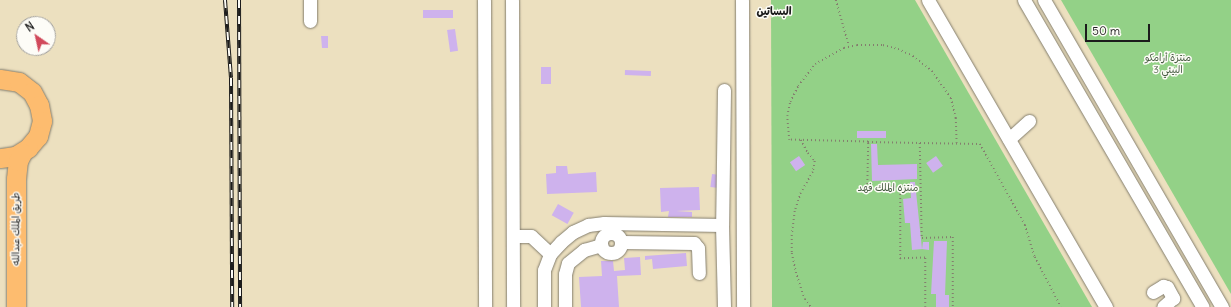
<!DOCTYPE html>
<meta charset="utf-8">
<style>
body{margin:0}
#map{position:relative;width:1231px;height:307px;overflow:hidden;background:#ece0bf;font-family:Delius,"Playpen Sans Arabic",sans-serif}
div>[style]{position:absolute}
.green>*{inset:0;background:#93d187}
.building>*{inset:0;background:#ceb2ed;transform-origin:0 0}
.path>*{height:1.5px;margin-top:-0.75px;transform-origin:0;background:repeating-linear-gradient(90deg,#847e6e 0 1px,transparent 0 4px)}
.roads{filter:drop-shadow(0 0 1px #847e6e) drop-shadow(0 0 1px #847e6e)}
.minor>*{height:13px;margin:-6.5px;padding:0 6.5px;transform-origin:6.5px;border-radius:6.5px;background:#fff}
.minor>.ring{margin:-6.5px;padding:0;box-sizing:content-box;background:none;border:13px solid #fff;border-radius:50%}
.highway>*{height:19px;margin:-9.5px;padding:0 9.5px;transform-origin:9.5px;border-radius:9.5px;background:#fdbc6f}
.rail>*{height:4px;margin-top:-2px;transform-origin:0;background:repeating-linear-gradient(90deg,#fdfcf7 0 8px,#1c1c1c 0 16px);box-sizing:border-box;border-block:1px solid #1c1c1c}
span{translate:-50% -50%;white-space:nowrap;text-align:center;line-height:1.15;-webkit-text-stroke:3px #fdfcf7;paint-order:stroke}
.park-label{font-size:10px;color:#465b41}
.street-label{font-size:10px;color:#1c1c1c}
.neighbourhood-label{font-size:11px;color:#1c1c1c;font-weight:700}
.north{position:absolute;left:16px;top:16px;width:40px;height:40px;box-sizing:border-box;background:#fdfcf7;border:1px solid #a3a29f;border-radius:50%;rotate:326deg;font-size:11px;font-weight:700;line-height:16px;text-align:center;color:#1c1c1c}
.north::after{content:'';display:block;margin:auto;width:14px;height:18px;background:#d1495b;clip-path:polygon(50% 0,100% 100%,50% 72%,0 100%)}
.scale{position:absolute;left:1085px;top:24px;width:65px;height:18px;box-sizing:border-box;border:2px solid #1c1c1c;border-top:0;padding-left:5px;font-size:12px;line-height:14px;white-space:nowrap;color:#1c1c1c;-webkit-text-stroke:3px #fdfcf7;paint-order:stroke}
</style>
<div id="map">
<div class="green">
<div style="clip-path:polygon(771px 0,915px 0,1092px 307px,772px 307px)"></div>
<div style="clip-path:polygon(1061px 0,1231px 0,1231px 294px)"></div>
</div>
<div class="building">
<div style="left:423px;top:10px;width:30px;height:8px"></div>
<div style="left:455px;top:29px;width:22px;height:8px;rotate:82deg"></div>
<div style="clip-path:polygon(321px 36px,328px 36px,328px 48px,322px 48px)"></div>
<div style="left:541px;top:67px;width:10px;height:17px"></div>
<div style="left:625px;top:70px;width:26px;height:5px;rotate:2deg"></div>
<div style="left:886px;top:131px;width:7px;height:29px;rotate:90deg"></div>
<div style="clip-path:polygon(871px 144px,877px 144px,878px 165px,917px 164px,917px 179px,872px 181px)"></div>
<div style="left:799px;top:156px;width:11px;height:11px;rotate:56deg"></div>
<div style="left:936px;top:156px;width:12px;height:12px;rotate:55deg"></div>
<div style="clip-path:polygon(556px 166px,567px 166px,568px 174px,596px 172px,597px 192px,547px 194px,546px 174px,556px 173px)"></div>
<div style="left:712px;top:174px;width:8px;height:13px;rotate:7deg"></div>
<div style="clip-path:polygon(910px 182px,915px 182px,922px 249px,912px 250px,910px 223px,905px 223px,903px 199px,911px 198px)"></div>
<div style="clip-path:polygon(699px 187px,700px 210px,676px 211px,692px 212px,692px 217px,668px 217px,669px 211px,661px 212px,660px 188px)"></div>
<div style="left:558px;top:204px;width:18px;height:13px;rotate:29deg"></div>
<div style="clip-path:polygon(934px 241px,947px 241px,945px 295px,949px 295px,949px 307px,936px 307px,936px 294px,931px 294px)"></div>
<div style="clip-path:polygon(923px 242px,929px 242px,929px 250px,922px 249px)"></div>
<div style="clip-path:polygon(686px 253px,687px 266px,653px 269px,652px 259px,645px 260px,645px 256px)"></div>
<div style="clip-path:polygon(640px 257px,641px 275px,617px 276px,619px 307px,581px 307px,579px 277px,602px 276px,601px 261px,613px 261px,614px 271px,625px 270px,624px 258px)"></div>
</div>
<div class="path">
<div style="left:836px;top:0;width:48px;rotate:74.2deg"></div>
<div style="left:801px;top:140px;width:15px;rotate:62deg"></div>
<div style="left:808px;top:153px;width:11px;rotate:49deg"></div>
<div style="left:815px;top:161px;width:11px;rotate:100deg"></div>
<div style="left:813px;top:172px;width:24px;rotate:120deg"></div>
<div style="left:801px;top:193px;width:19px;rotate:108deg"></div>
<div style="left:795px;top:211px;width:24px;rotate:97deg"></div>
<div style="left:792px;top:235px;width:18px;rotate:90deg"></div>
<div style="left:792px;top:253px;width:19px;rotate:78deg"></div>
<div style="left:796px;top:272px;width:28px;rotate:72deg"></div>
<div style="left:805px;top:299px;width:10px;rotate:53deg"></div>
<div style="left:868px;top:142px;width:79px;rotate:-178.5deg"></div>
<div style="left:789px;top:140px;width:24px;rotate:-95deg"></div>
<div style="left:787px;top:116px;width:14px;rotate:-78deg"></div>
<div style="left:790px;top:102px;width:18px;rotate:-63deg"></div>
<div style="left:798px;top:86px;width:28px;rotate:-52deg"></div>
<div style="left:815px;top:64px;width:33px;rotate:-29deg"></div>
<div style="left:844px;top:48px;width:13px;rotate:-13deg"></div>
<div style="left:857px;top:45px;width:26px"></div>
<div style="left:883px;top:45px;width:16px;rotate:15deg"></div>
<div style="left:898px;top:49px;width:17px;rotate:25deg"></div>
<div style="left:913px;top:56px;width:24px;rotate:38deg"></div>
<div style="left:932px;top:71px;width:33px;rotate:55deg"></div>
<div style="left:951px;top:98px;width:21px;rotate:76deg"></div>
<div style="left:956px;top:118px;width:25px;rotate:88deg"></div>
<div style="left:920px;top:143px;width:60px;rotate:1deg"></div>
<div style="left:980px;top:144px;width:93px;rotate:60.9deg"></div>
<div style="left:1025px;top:225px;width:34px;rotate:73deg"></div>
<div style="left:1035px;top:257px;width:56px;rotate:62.5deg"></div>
<div style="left:925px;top:307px;width:49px;rotate:-90deg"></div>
<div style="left:925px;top:258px;width:25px;rotate:178deg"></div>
<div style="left:900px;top:259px;width:72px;rotate:-90deg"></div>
<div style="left:900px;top:187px;width:33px;rotate:178deg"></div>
<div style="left:867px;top:188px;width:46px;rotate:-88.8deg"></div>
<div style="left:868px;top:142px;width:52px;rotate:1.1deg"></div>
<div style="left:920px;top:143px;width:95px;rotate:88.8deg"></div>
<div style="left:922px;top:238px;width:31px;rotate:-2deg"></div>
<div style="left:953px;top:237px;width:70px;rotate:90deg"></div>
</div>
<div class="roads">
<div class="minor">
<div style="left:310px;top:0;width:21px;rotate:90deg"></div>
<div style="left:484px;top:0;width:307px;rotate:89.8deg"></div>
<div style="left:512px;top:0;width:307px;rotate:89.8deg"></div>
<div style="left:742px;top:0;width:307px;rotate:89.8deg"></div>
<div style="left:928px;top:0;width:355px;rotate:59.9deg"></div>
<div style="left:1024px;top:0;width:355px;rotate:59.8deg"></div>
<div style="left:1044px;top:0;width:355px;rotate:59.9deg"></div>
<div style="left:724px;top:90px;width:135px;rotate:90.8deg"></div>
<div style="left:722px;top:225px;width:82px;rotate:88.6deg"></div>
<div style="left:1009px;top:139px;width:27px;rotate:-42deg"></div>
<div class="ring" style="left:601px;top:233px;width:7px;height:7px"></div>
<div style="left:513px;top:236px;width:18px"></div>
<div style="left:531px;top:236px;width:26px;rotate:43deg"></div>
<div style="left:622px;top:242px;width:72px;rotate:0.8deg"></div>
<div style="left:694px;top:243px;width:6px;rotate:51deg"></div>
<div style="left:698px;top:248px;width:25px;rotate:88deg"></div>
<div style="left:1153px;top:292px;width:12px;rotate:-31deg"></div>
<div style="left:1163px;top:286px;width:4px;rotate:14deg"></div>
<div style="left:1167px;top:287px;width:13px;rotate:61deg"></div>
<div style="left:1173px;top:298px;width:13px;rotate:138deg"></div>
<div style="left:544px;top:307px;width:37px;rotate:-90deg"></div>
<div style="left:544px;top:270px;width:17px;rotate:-69deg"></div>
<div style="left:550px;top:254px;width:16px;rotate:-47deg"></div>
<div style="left:561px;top:242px;width:16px;rotate:-40deg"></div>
<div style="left:573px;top:232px;width:17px;rotate:-25deg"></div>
<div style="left:588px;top:225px;width:16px;rotate:-7deg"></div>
<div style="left:604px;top:223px;width:118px;rotate:1deg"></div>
<div style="left:565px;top:307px;width:33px;rotate:-90deg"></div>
<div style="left:565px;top:274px;width:11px;rotate:-75deg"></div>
<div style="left:568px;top:263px;width:21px;rotate:-39deg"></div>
<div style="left:584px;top:250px;width:18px;rotate:-16deg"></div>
</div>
<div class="highway">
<div style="left:0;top:79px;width:19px;rotate:9deg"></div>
<div style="left:19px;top:82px;width:16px;rotate:38deg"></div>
<div style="left:32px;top:92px;width:15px;rotate:62deg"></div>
<div style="left:39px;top:105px;width:16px;rotate:79deg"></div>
<div style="left:42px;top:121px;width:16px;rotate:105deg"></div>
<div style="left:38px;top:136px;width:16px;rotate:130deg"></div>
<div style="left:28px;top:148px;width:15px;rotate:148deg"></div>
<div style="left:15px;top:156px;width:15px;rotate:172deg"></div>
<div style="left:16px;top:307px;width:128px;rotate:-90deg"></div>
<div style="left:16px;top:179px;width:18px;rotate:-84deg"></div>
<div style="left:18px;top:161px;width:9px;rotate:-63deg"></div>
</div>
</div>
<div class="rail">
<div style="left:225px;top:0;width:78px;rotate:85.6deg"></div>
<div style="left:231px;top:78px;width:229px;rotate:89.7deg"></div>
<div style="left:239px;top:0;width:307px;rotate:89.8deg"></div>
</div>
<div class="park-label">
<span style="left:1168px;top:63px">منتزة أرامكو<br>البيئي 3</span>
<span style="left:888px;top:188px">منتزه الملك فهد</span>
</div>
<div class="street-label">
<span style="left:16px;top:229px;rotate:-90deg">طريق الملك عبدالله</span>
</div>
<div class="neighbourhood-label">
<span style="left:774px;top:11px">البساتين</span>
</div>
<div class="north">N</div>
<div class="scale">50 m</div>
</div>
